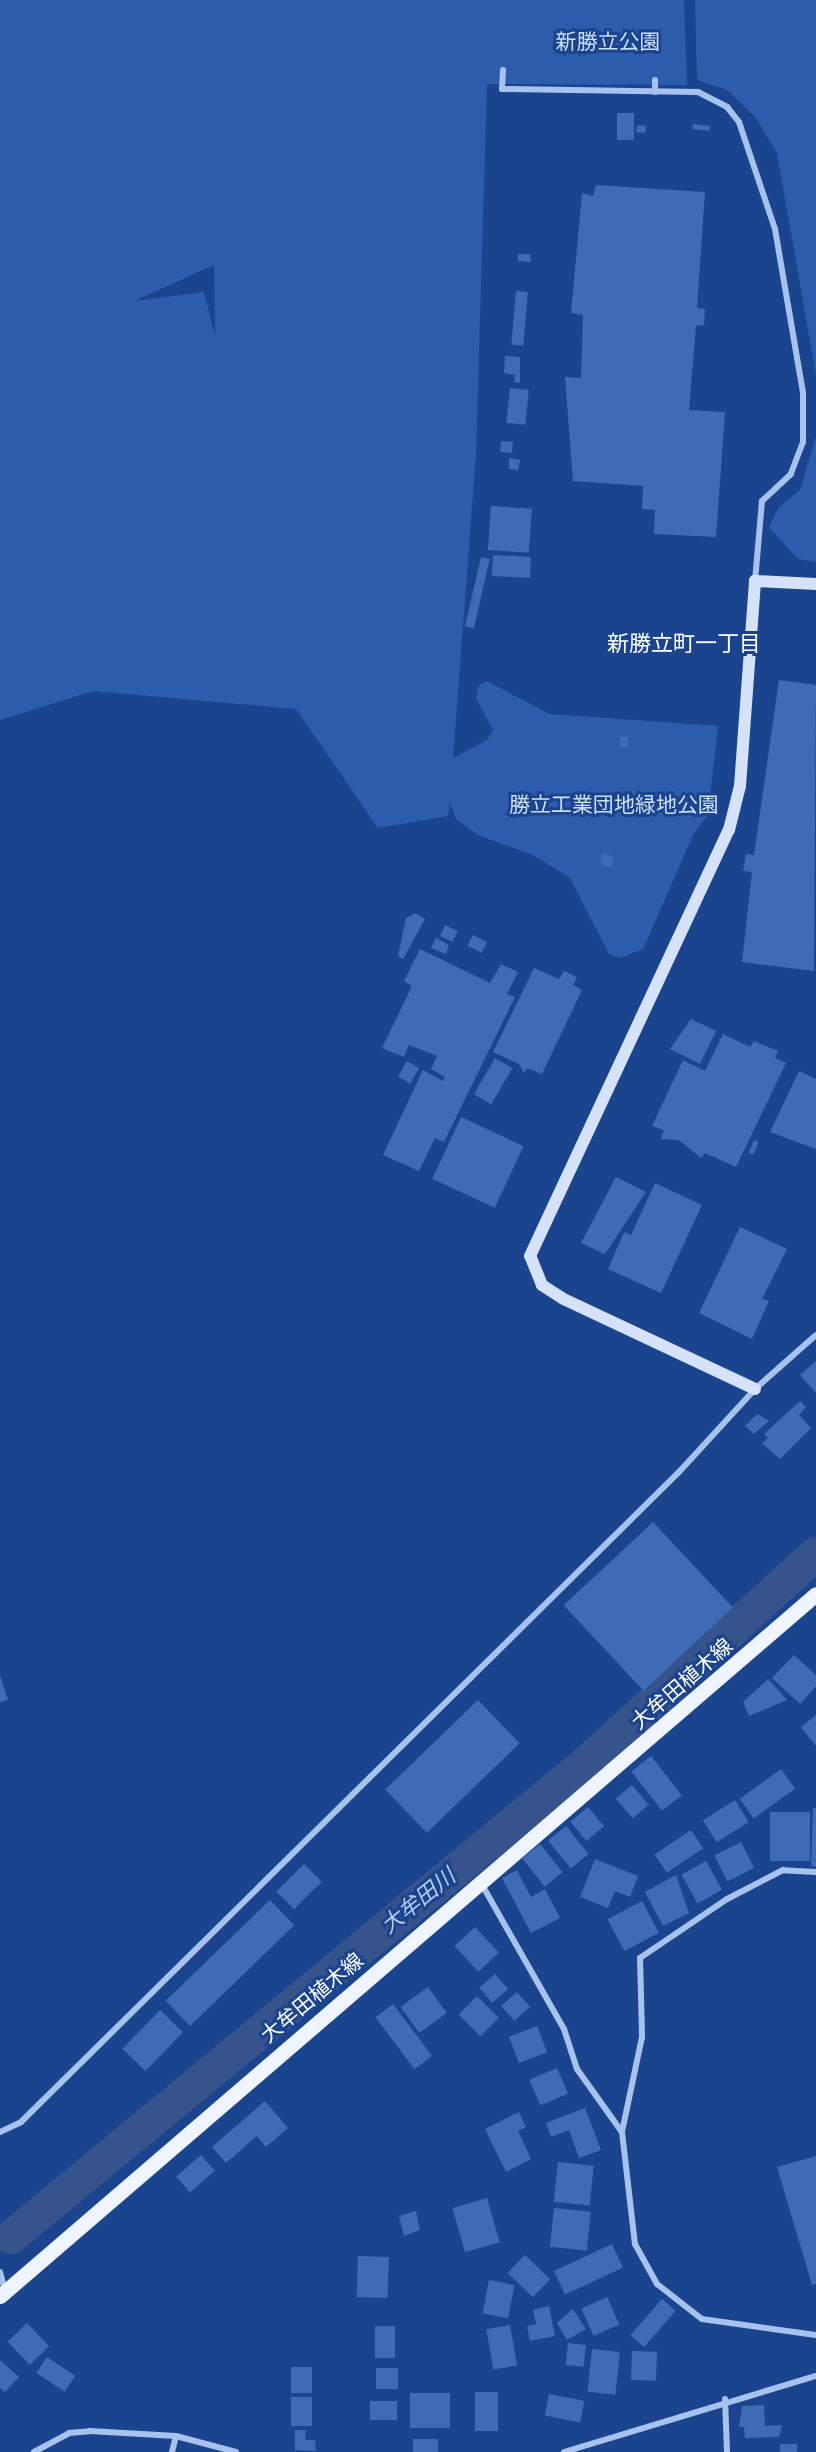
<!DOCTYPE html>
<meta charset="utf-8">
<style>
body{margin:0}
#map{position:relative;width:816px;height:2452px;overflow:hidden;background:#1b448f;font-family:"Archivo Narrow","Noto Sans JP",sans-serif}
div>[style]{position:absolute}
.green>*{inset:0;background:#2e5cad}
.river>*{height:34px;margin:-17px;padding:0 17px;transform-origin:17px;border-radius:17px;background:#36538b}
.building>*{inset:0;background:#3f6ab5;transform-origin:0 0}
.street>*{height:6px;margin:-3px;padding:0 3px;transform-origin:3px;border-radius:3px;background:#a8c2ee}
.secondary>*{height:12px;margin:-6px;padding:0 6px;transform-origin:6px;border-radius:6px;background:#d5e2fa}
.primary>*{height:15px;margin:-7.5px;padding:0 7.5px;transform-origin:7.5px;border-radius:7.5px;background:#eff4ff}
span{translate:-50% -50%;white-space:nowrap;text-align:center;line-height:1.15;-webkit-text-stroke:6px #1b448f;paint-order:stroke}
.park-label{font-size:21px;color:#cedffa}
.street-label{font-size:21px;color:#fff}
.neighbourhood-label{font-size:22px;color:#fff}
.water-label{font-size:22px;color:#b4cdf5;font-style:italic}
</style>
<div id="map">
<div class="green">
<div style="clip-path:polygon(evenodd,0 0,684px 0,687px 85px,487px 84px,476px 454px,453px 758px,487px 740px,493px 730px,476px 698px,479px 685px,487px 681px,549px 714px,718px 726px,708px 815px,694px 833px,643px 949px,620px 958px,609px 954px,570px 878px,533px 855px,478px 835px,456px 819px,450px 803px,448px 816px,378px 828px,296px 709px,93px 691px,0 720px,0 0,214px 265px,215px 336px,204px 292px,134px 301px,214px 265px)"></div>
<div style="clip-path:polygon(695px 0,816px 0,816px 375px,777px 153px,756px 118px,727px 90px,697px 80px)"></div>
<div style="clip-path:polygon(816px 437px,816px 562px,798px 559px,769px 527px,779px 507px,800px 490px)"></div>
</div>
<div class="river">
<div style="left:11px;top:2237px;width:745px;rotate:-39.5deg"></div>
<div style="left:586px;top:1763px;width:311px;rotate:-42.3deg"></div>
</div>
<div class="building">
<div style="left:617px;top:113px;width:17px;height:27px"></div>
<div style="left:693px;top:124px;width:17px;height:5px;rotate:7deg"></div>
<div style="left:637px;top:125px;width:9px;height:7px;rotate:6deg"></div>
<div style="clip-path:polygon(596px 185px,705px 192px,697px 308px,705px 309px,704px 325px,696px 326px,689px 410px,725px 412px,716px 537px,654px 534px,655px 510px,642px 509px,643px 486px,573px 481px,565px 377px,581px 378px,583px 315px,571px 313px,582px 193px,593px 196px)"></div>
<div style="clip-path:polygon(518px 254px,530px 254px,531px 262px,518px 261px)"></div>
<div style="left:516px;top:291px;width:12px;height:54px;rotate:5deg"></div>
<div style="clip-path:polygon(505px 356px,520px 357px,520px 383px,514px 382px,515px 375px,504px 373px)"></div>
<div style="left:510px;top:388px;width:19px;height:35px;rotate:6deg"></div>
<div style="left:501px;top:441px;width:12px;height:11px;rotate:5deg"></div>
<div style="clip-path:polygon(509px 458px,520px 460px,518px 470px,509px 469px)"></div>
<div style="left:491px;top:506px;width:41px;height:44px;rotate:4deg"></div>
<div style="left:493px;top:555px;width:38px;height:21px;rotate:3deg"></div>
<div style="left:481px;top:557px;width:9px;height:71px;rotate:13deg"></div>
<div style="clip-path:polygon(779px 680px,816px 685px,814px 971px,742px 962px,752px 872px,743px 871px,746px 854px,754px 855px)"></div>
<div style="left:620px;top:737px;width:8px;height:10px"></div>
<div style="left:603px;top:853px;width:12px;height:11px;rotate:20deg"></div>
<div style="clip-path:polygon(416px 913px,425px 919px,403px 959px,398px 956px,406px 918px)"></div>
<div style="left:445px;top:925px;width:14px;height:12px;rotate:25deg"></div>
<div style="left:473px;top:935px;width:16px;height:12px;rotate:27deg"></div>
<div style="clip-path:polygon(436px 938px,449px 945px,446px 954px,431px 948px)"></div>
<div style="clip-path:polygon(420px 949px,490px 983px,501px 964px,518px 972px,507px 994px,515px 997px,444px 1142px,435px 1138px,419px 1171px,383px 1155px,423px 1070px,443px 1081px,445px 1077px,431px 1069px,437px 1056px,409px 1045px,404px 1057px,382px 1048px,412px 986px,404px 981px)"></div>
<div style="clip-path:polygon(534px 968px,559px 979px,564px 971px,577px 977px,573px 985px,582px 990px,542px 1074px,527px 1068px,524px 1073px,519px 1064px,493px 1052px)"></div>
<div style="clip-path:polygon(691px 1019px,716px 1031px,700px 1064px,670px 1049px)"></div>
<div style="clip-path:polygon(723px 1034px,750px 1047px,754px 1041px,778px 1051px,775px 1058px,786px 1063px,736px 1167px,705px 1153px,701px 1158px,679px 1140px,661px 1139px,664px 1130px,652px 1126px,683px 1060px,705px 1071px)"></div>
<div style="left:495px;top:1058px;width:20px;height:42px;rotate:30deg"></div>
<div style="left:407px;top:1061px;width:14px;height:18px;rotate:30deg"></div>
<div style="clip-path:polygon(799px 1071px,816px 1079px,816px 1149px,770px 1132px)"></div>
<div style="left:461px;top:1117px;width:69px;height:68px;rotate:25deg"></div>
<div style="left:754px;top:1140px;width:5px;height:14px;rotate:22deg"></div>
<div style="clip-path:polygon(616px 1177px,646px 1192px,605px 1254px,581px 1243px)"></div>
<div style="clip-path:polygon(655px 1183px,702px 1205px,661px 1293px,608px 1269px,624px 1232px,631px 1235px)"></div>
<div style="clip-path:polygon(740px 1227px,787px 1249px,762px 1299px,769px 1301px,752px 1339px,699px 1313px)"></div>
<div style="clip-path:polygon(816px 1361px,816px 1393px,800px 1375px)"></div>
<div style="clip-path:polygon(800px 1401px,806px 1407px,799px 1415px,811px 1428px,780px 1459px,762px 1443px,768px 1438px,764px 1434px)"></div>
<div style="clip-path:polygon(757px 1414px,769px 1421px,754px 1434px,745px 1426px)"></div>
<div style="left:653px;top:1522px;width:117px;height:122px;rotate:47deg"></div>
<div style="clip-path:polygon(794px 1655px,816px 1675px,816px 1686px,800px 1704px,772px 1678px)"></div>
<div style="clip-path:polygon(0 1675px,8px 1700px,0 1702px)"></div>
<div style="clip-path:polygon(768px 1679px,787px 1700px,749px 1716px,743px 1702px)"></div>
<div style="left:478px;top:1700px;width:60px;height:129px;rotate:46deg"></div>
<div style="clip-path:polygon(816px 1715px,816px 1746px,801px 1727px)"></div>
<div style="left:651px;top:1756px;width:50px;height:25px;rotate:52deg"></div>
<div style="left:781px;top:1769px;width:24px;height:51px;rotate:54deg"></div>
<div style="left:632px;top:1785px;width:26px;height:21px;rotate:50deg"></div>
<div style="left:735px;top:1800px;width:26px;height:38px;rotate:58deg"></div>
<div style="left:588px;top:1807px;width:25px;height:23px;rotate:50deg"></div>
<div style="clip-path:polygon(813px 1808px,816px 1808px,816px 1867px,811px 1866px)"></div>
<div style="left:770px;top:1812px;width:40px;height:49px"></div>
<div style="left:566px;top:1826px;width:36px;height:23px;rotate:51deg"></div>
<div style="left:691px;top:1830px;width:22px;height:44px;rotate:56deg"></div>
<div style="left:741px;top:1842px;width:29px;height:30px;rotate:63deg"></div>
<div style="left:540px;top:1844px;width:36px;height:23px;rotate:51deg"></div>
<div style="clip-path:polygon(595px 1859px,638px 1876px,630px 1897px,615px 1891px,608px 1908px,580px 1897px)"></div>
<div style="left:706px;top:1861px;width:33px;height:28px;rotate:61deg"></div>
<div style="left:304px;top:1864px;width:25px;height:39px;rotate:45deg"></div>
<div style="clip-path:polygon(517px 1870px,531px 1897px,545px 1889px,560px 1918px,531px 1933px,502px 1878px)"></div>
<div style="clip-path:polygon(676px 1875px,689px 1913px,663px 1926px,645px 1892px)"></div>
<div style="left:270px;top:1900px;width:35px;height:145px;rotate:46deg"></div>
<div style="left:642px;top:1901px;width:36px;height:39px;rotate:62deg"></div>
<div style="left:475px;top:1927px;width:35px;height:28px;rotate:47deg"></div>
<div style="left:495px;top:1974px;width:20px;height:21px;rotate:49deg"></div>
<div style="left:428px;top:1987px;width:32px;height:34px;rotate:54deg"></div>
<div style="left:517px;top:1992px;width:20px;height:21px;rotate:49deg"></div>
<div style="left:477px;top:1996px;width:31px;height:26px;rotate:45deg"></div>
<div style="left:393px;top:2004px;width:65px;height:22px;rotate:53deg"></div>
<div style="left:160px;top:2010px;width:32px;height:54px;rotate:44deg"></div>
<div style="left:537px;top:2026px;width:28px;height:30px;rotate:69deg"></div>
<div style="left:557px;top:2068px;width:28px;height:30px;rotate:67deg"></div>
<div style="clip-path:polygon(265px 2101px,288px 2128px,266px 2147px,257px 2136px,226px 2163px,212px 2147px)"></div>
<div style="clip-path:polygon(585px 2108px,601px 2150px,579px 2158px,569px 2130px,551px 2137px,546px 2123px)"></div>
<div style="clip-path:polygon(519px 2112px,526px 2127px,518px 2131px,531px 2159px,506px 2172px,485px 2129px)"></div>
<div style="left:201px;top:2155px;width:21px;height:33px;rotate:49deg"></div>
<div style="clip-path:polygon(816px 2156px,816px 2284px,812px 2285px,777px 2167px)"></div>
<div style="left:558px;top:2162px;width:36px;height:40px;rotate:6deg"></div>
<div style="left:487px;top:2198px;width:46px;height:36px;rotate:74deg"></div>
<div style="left:554px;top:2208px;width:37px;height:39px;rotate:6deg"></div>
<div style="clip-path:polygon(416px 2211px,420px 2230px,404px 2236px,399px 2216px)"></div>
<div style="left:612px;top:2244px;width:26px;height:64px;rotate:65deg"></div>
<div style="left:525px;top:2255px;width:35px;height:25px;rotate:44deg"></div>
<div style="left:358px;top:2256px;width:31px;height:41px;rotate:2deg"></div>
<div style="left:489px;top:2280px;width:26px;height:34px;rotate:11deg"></div>
<div style="left:607px;top:2297px;width:30px;height:28px;rotate:66deg"></div>
<div style="left:662px;top:2299px;width:18px;height:48px;rotate:41deg"></div>
<div style="clip-path:polygon(549px 2306px,555px 2336px,530px 2341px,527px 2326px,536px 2324px,533px 2310px)"></div>
<div style="clip-path:polygon(573px 2309px,586px 2329px,567px 2340px,557px 2323px)"></div>
<div style="left:27px;top:2323px;width:32px;height:27px;rotate:46deg"></div>
<div style="left:510px;top:2325px;width:41px;height:24px;rotate:80deg"></div>
<div style="left:375px;top:2326px;width:20px;height:32px"></div>
<div style="left:568px;top:2343px;width:18px;height:22px;rotate:6deg"></div>
<div style="left:592px;top:2349px;width:28px;height:43px;rotate:6deg"></div>
<div style="left:632px;top:2351px;width:25px;height:29px;rotate:2deg"></div>
<div style="left:47px;top:2357px;width:34px;height:19px;rotate:34deg"></div>
<div style="clip-path:polygon(0 2360px,19px 2377px,5px 2392px,0 2388px)"></div>
<div style="left:312px;top:2367px;width:26px;height:21px;rotate:90deg"></div>
<div style="left:398px;top:2368px;width:21px;height:22px;rotate:90deg"></div>
<div style="left:475px;top:2392px;width:23px;height:39px"></div>
<div style="left:410px;top:2393px;width:40px;height:35px"></div>
<div style="left:549px;top:2394px;width:36px;height:22px;rotate:11deg"></div>
<div style="left:291px;top:2397px;width:21px;height:29px"></div>
<div style="left:370px;top:2401px;width:27px;height:19px"></div>
<div style="clip-path:polygon(764px 2405px,765px 2426px,782px 2425px,779px 2437px,745px 2438px,744px 2427px,739px 2427px,742px 2406px)"></div>
<div style="clip-path:polygon(295px 2430px,306px 2430px,305px 2440px,315px 2440px,316px 2451px,295px 2450px)"></div>
<div style="left:413px;top:2439px;width:25px;height:13px"></div>
<div style="left:780px;top:2444px;width:17px;height:8px"></div>
</div>
<div class="street">
<div style="left:503px;top:70px;width:19px;rotate:93deg"></div>
<div style="left:502px;top:89px;width:196px;rotate:0.9deg"></div>
<div style="left:698px;top:92px;width:33px;rotate:27deg"></div>
<div style="left:727px;top:107px;width:19px;rotate:51deg"></div>
<div style="left:739px;top:122px;width:113px;rotate:71.4deg"></div>
<div style="left:775px;top:229px;width:166px;rotate:80.3deg"></div>
<div style="left:803px;top:393px;width:49px;rotate:90deg"></div>
<div style="left:803px;top:442px;width:34px;rotate:111deg"></div>
<div style="left:791px;top:474px;width:40px;rotate:137deg"></div>
<div style="left:762px;top:501px;width:80px;rotate:95deg"></div>
<div style="left:655px;top:80px;width:12px;rotate:90deg"></div>
<div style="left:816px;top:1872px;width:33px;rotate:-177deg"></div>
<div style="left:783px;top:1870px;width:63px;rotate:152.6deg"></div>
<div style="left:727px;top:1899px;width:105px;rotate:145.9deg"></div>
<div style="left:640px;top:1958px;width:79px;rotate:88.5deg"></div>
<div style="left:642px;top:2037px;width:97px;rotate:101.9deg"></div>
<div style="left:622px;top:2132px;width:113px;rotate:83.4deg"></div>
<div style="left:635px;top:2244px;width:46px;rotate:61.2deg"></div>
<div style="left:657px;top:2284px;width:57px;rotate:37.9deg"></div>
<div style="left:702px;top:2319px;width:115px;rotate:8deg"></div>
<div style="left:481px;top:1883px;width:168px;rotate:60.4deg"></div>
<div style="left:564px;top:2029px;width:42px;rotate:72deg"></div>
<div style="left:577px;top:2069px;width:77px;rotate:54.5deg"></div>
<div style="left:0;top:2132px;width:23px;rotate:-25deg"></div>
<div style="left:21px;top:2122px;width:925px;rotate:-44.65deg"></div>
<div style="left:679px;top:1472px;width:113px;rotate:-47.5deg"></div>
<div style="left:755px;top:1389px;width:81px;rotate:-41.5deg"></div>
<div style="left:0;top:2272px;width:20px;rotate:75deg"></div>
<div style="left:725px;top:2399px;width:53px;rotate:87.8deg"></div>
<div style="left:34px;top:2452px;width:40px;rotate:-28deg"></div>
<div style="left:69px;top:2433px;width:21px;rotate:-5deg"></div>
<div style="left:90px;top:2431px;width:86px;rotate:3.3deg"></div>
<div style="left:176px;top:2436px;width:62px;rotate:14.9deg"></div>
<div style="left:172px;top:2452px;width:16px;rotate:-76deg"></div>
<div style="left:564px;top:2452px;width:263px;rotate:-16.8deg"></div>
</div>
<div class="secondary">
<div style="left:755px;top:1389px;width:213px;rotate:-154.8deg"></div>
<div style="left:562px;top:1298px;width:24px;rotate:-147deg"></div>
<div style="left:542px;top:1285px;width:31px;rotate:-112deg"></div>
<div style="left:530px;top:1256px;width:470px;rotate:-65deg"></div>
<div style="left:729px;top:830px;width:45px;rotate:-76deg"></div>
<div style="left:740px;top:786px;width:206px;rotate:-85.8deg"></div>
<div style="left:755px;top:581px;width:61px;rotate:2.8deg"></div>
</div>
<div class="primary">
<div style="left:0;top:2296px;width:1076px;rotate:-40.71deg"></div>
</div>
<div class="park-label">
<span style="left:608px;top:42px">新勝立公園</span>
<span style="left:614px;top:805px">勝立工業団地緑地公園</span>
</div>
<div class="street-label">
<span style="left:682px;top:1684px;rotate:-41deg">大牟田植木線</span>
<span style="left:312px;top:1998px;rotate:-40deg">大牟田植木線</span>
</div>
<div class="neighbourhood-label">
<span style="left:684px;top:644px">新勝立町一丁目</span>
</div>
<div class="water-label">
<span style="left:418px;top:1901px;rotate:-39deg">大牟田川</span>
</div>
</div>
